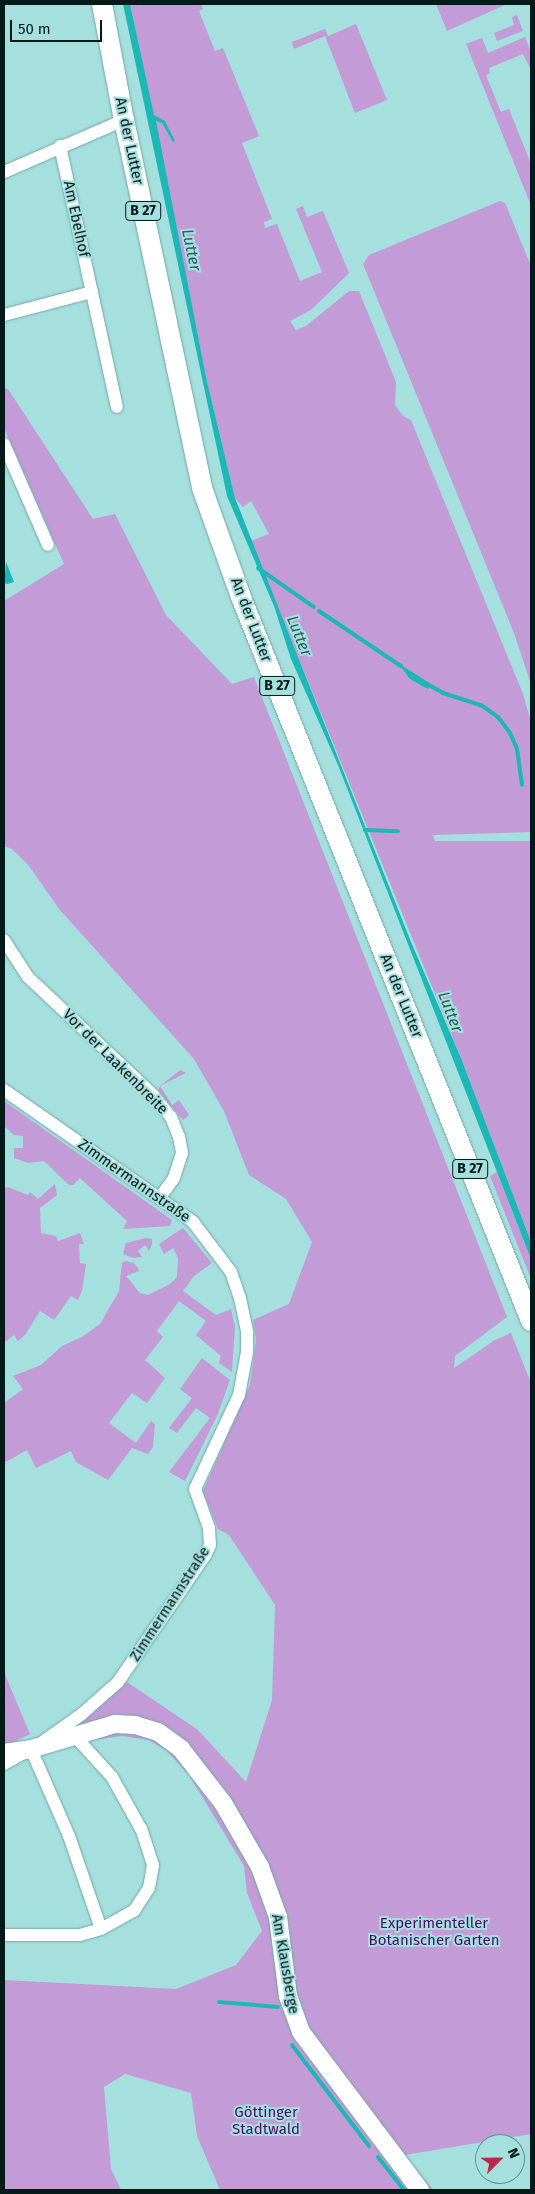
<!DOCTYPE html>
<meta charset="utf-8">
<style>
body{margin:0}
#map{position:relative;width:535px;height:2194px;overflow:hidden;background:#a5dfde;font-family:"Fira Sans",sans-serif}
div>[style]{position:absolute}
.green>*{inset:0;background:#c39bd7}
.water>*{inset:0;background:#1cb7b6}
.stream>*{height:4px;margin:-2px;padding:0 2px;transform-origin:2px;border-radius:2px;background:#1cb7b6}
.roads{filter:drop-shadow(0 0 1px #6fa8a7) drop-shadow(0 0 1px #6fa8a7)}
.street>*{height:12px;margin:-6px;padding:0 6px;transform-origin:6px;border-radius:6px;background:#fff}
.secondary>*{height:18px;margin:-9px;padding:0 9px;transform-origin:9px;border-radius:9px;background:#fff}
.primary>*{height:20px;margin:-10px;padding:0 10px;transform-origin:10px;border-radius:10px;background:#fff}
span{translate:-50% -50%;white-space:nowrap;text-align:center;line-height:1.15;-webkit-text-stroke:4px #a5dfde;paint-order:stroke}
.shield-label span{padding:1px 4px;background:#a5dfde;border:1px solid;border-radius:4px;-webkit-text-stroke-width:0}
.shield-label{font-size:14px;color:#031a19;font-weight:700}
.street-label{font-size:15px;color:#031a19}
.park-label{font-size:15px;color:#4d0b66}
.water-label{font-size:16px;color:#265e5d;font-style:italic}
.frame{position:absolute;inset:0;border:5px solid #031a19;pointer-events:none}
.north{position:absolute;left:475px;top:2134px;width:50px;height:50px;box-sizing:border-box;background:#a5dfde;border:1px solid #64908f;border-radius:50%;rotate:67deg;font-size:14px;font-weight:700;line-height:20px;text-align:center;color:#031a19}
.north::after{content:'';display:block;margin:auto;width:18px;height:22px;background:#ba294a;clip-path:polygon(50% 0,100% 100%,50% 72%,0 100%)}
.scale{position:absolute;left:10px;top:20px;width:92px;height:22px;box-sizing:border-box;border:2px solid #031a19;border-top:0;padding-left:6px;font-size:15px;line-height:18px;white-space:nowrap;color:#031a19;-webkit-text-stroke:4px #a5dfde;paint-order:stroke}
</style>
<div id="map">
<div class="green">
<div style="clip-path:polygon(130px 4px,201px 4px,203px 9px,199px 11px,215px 51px,223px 48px,259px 136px,242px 143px,272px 219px,264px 222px,265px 228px,277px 224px,300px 281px,322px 272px,296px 209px,303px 206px,307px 217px,323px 211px,349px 273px,311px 310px,290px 321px,296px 330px,306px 326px,349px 291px,359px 291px,396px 382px,395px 405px,403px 416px,411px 420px,523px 694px,531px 722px,531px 832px,433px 835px,435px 841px,531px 841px,531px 1242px,461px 1058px,251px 541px,269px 534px,251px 501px,243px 507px,235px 498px,206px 377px)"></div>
<div style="clip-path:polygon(436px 4px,507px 4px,447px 31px)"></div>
<div style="clip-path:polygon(517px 15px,523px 31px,497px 41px,494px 33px,514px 25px,512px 17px)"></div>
<div style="clip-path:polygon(356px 24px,387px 100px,355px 113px,325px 36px,294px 49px,292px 42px,325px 29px,328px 36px)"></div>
<div style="clip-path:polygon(525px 37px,531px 52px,531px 70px,523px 54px,489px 68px,490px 73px,486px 75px,501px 112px,509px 109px,531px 164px,530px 203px,466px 44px,482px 38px,488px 53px)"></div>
<div style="clip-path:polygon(500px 201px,505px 203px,531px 266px,531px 684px,514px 633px,363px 264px,369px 255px)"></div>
<div style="clip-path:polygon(4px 388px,8px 389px,93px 519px,115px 514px,166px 615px,232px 684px,254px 677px,507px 1317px,455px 1356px,454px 1368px,495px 1340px,511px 1333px,531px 1383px,531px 2134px,405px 2155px,433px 2190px,220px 2190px,197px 2136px,191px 2093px,125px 2074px,104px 2087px,111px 2169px,121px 2190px,4px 2190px,4px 1980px,176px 1989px,236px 1965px,262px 1931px,247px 1893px,244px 1866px,189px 1775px,167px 1751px,149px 1740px,122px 1736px,93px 1740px,86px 1737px,111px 1730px,173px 1733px,80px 1724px,127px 1682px,198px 1730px,246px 1782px,272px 1700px,275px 1605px,229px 1535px,218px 1529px,203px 1491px,250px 1385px,256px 1340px,253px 1320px,289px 1304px,312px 1242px,286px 1199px,249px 1175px,224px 1111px,194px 1059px,60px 910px,29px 866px,12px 849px,4px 846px,4px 601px,64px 564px,4px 428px)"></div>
<div style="clip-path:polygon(180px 1070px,186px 1073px,160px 1086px,172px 1105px,179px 1100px,189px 1115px,183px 1120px,158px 1090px,160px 1086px)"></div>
<div style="clip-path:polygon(4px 1101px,172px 1220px,170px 1226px,123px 1229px,127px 1221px,80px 1178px,73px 1185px,69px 1185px,44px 1161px,28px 1163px,14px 1158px,14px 1148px,23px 1148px,23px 1136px,14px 1135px,4px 1126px)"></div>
<div style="clip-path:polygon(497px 1172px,531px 1259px,531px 1279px,490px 1176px)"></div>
<div style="clip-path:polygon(55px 1184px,57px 1195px,40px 1208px,41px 1233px,56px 1236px,58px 1241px,80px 1233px,84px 1244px,79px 1244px,80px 1263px,86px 1264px,82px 1291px,78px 1300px,71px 1296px,54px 1320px,40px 1311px,25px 1335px,18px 1341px,14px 1335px,4px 1343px,4px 1189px,8px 1187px,28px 1195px,30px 1192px,38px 1199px)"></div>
<div style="clip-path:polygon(183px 1228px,212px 1263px,194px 1276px,183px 1291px,216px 1315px,231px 1309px,235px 1326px,232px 1372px,219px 1363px,221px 1356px,196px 1335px,206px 1321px,179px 1301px,157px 1331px,163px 1337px,145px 1360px,165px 1378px,147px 1403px,132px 1393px,109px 1423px,136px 1443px,151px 1421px,155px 1424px,153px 1447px,148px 1454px,132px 1448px,108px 1480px,76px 1462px,71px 1451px,36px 1468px,27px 1450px,4px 1463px,4px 1403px,23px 1389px,13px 1376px,41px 1365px,62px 1346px,82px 1337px,100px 1324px,119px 1291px,122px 1263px,125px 1261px,134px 1263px,138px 1268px,139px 1271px,126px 1276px,140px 1293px,148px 1295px,170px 1284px,177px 1277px,178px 1258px,173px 1248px,164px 1254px,159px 1244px)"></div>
<div style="clip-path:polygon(146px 1238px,152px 1239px,152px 1244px,149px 1251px,145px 1245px,138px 1251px,142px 1257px,133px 1258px,123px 1254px,126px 1243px)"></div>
<div style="clip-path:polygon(202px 1358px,230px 1380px,217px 1416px,185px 1481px,169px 1472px,210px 1418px,196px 1408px,177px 1433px,169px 1428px,192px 1398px,180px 1389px)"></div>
<div style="clip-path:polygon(4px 1672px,30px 1734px,4px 1747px)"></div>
</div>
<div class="water">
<div style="clip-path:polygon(123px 4px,130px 4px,154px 115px,165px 121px,175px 141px,173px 142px,162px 123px,156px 121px,206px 377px,235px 498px,411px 942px,461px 1058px,531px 1242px,531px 1259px,338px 765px,291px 659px,274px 606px,227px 496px)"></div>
<div style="clip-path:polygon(6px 562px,14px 582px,7px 584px,4px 583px)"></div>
<div style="clip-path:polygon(398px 663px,431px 684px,428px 689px,410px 679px)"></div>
</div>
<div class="stream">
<div style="left:258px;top:568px;width:68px;rotate:34.9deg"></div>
<div style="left:319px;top:611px;width:99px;rotate:33.9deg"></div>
<div style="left:427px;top:684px;width:18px;rotate:29deg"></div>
<div style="left:443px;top:693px;width:40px;rotate:18deg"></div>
<div style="left:481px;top:705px;width:21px;rotate:35deg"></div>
<div style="left:498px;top:717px;width:20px;rotate:53deg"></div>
<div style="left:510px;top:733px;width:17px;rotate:66deg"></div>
<div style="left:517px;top:749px;width:36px;rotate:82deg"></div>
<div style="left:365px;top:830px;width:33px;rotate:2deg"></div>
<div style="left:219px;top:2002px;width:59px;rotate:4.8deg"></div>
<div style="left:292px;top:2045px;width:127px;rotate:52.7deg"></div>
<div style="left:378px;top:2157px;width:42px;rotate:51.8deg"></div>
</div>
<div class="roads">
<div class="street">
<div style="left:60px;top:146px;width:267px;rotate:77.7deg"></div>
<div style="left:4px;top:172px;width:131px;rotate:-23.4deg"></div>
<div style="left:4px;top:315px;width:91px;rotate:-14.6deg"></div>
<div style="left:4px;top:444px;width:110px;rotate:66.5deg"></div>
<div style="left:4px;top:940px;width:44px;rotate:57deg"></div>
<div style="left:28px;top:977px;width:172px;rotate:43.3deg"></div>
<div style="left:153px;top:1095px;width:28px;rotate:51deg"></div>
<div style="left:171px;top:1117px;width:22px;rotate:68deg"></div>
<div style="left:179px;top:1137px;width:16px;rotate:79deg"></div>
<div style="left:182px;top:1153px;width:26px;rotate:108deg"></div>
<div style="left:174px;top:1178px;width:24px;rotate:126deg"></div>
<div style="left:4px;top:1090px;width:231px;rotate:34.9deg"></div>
<div style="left:193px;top:1222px;width:63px;rotate:52.8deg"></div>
<div style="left:231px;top:1272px;width:28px;rotate:71deg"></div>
<div style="left:240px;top:1298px;width:35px;rotate:78deg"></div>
<div style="left:247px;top:1332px;width:20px;rotate:90deg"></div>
<div style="left:247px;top:1352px;width:44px;rotate:100.5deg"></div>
<div style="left:239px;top:1395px;width:104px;rotate:115.1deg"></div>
<div style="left:195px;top:1489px;width:41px;rotate:70.3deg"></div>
<div style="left:209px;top:1528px;width:17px;rotate:87deg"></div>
<div style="left:210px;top:1545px;width:10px;rotate:114deg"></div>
<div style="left:206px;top:1554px;width:155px;rotate:124.5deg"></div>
<div style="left:118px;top:1682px;width:48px;rotate:138.4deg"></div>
<div style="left:82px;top:1714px;width:50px;rotate:144.7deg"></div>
<div style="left:31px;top:1749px;width:95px;rotate:66.4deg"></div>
<div style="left:69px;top:1836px;width:98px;rotate:71deg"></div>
<div style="left:4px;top:1764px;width:23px;rotate:-29deg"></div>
<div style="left:4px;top:1935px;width:76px"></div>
<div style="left:80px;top:1935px;width:22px;rotate:-16deg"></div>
<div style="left:101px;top:1929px;width:38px;rotate:-29deg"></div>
<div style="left:134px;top:1911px;width:27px;rotate:-57deg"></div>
<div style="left:149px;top:1888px;width:23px;rotate:-80deg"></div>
<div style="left:153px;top:1865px;width:38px;rotate:-108deg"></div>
<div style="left:141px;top:1829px;width:60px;rotate:-119.1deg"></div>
<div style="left:112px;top:1777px;width:58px;rotate:-132.2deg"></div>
</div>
<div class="secondary">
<div style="left:4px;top:1753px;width:27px;rotate:-8deg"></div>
<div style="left:31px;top:1749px;width:88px;rotate:-16.6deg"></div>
<div style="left:115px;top:1724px;width:20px;rotate:3deg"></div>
<div style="left:135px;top:1725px;width:24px;rotate:17deg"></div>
<div style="left:158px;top:1732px;width:29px;rotate:36deg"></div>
<div style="left:181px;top:1749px;width:68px;rotate:52.1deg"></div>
<div style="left:223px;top:1803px;width:74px;rotate:60deg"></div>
<div style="left:260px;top:1867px;width:53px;rotate:70.2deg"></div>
<div style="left:278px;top:1917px;width:80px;rotate:82.8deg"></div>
<div style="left:288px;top:1996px;width:38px;rotate:70deg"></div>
<div style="left:301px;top:2032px;width:198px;rotate:53deg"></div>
</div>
<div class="primary">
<div style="left:102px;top:4px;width:118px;rotate:79.3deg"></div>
<div style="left:124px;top:120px;width:376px;rotate:78deg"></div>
<div style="left:202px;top:488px;width:116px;rotate:70.3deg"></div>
<div style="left:241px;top:597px;width:780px;rotate:68.17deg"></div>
</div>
</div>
<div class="shield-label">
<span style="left:143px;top:211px">B 27</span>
<span style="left:277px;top:686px">B 27</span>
<span style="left:470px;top:1169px">B 27</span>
</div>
<div class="street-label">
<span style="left:129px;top:141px;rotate:78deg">An der Lutter</span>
<span style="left:76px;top:219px;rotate:78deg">Am Ebelhof</span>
<span style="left:251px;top:620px;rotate:69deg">An der Lutter</span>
<span style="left:401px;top:996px;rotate:68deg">An der Lutter</span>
<span style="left:115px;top:1062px;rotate:45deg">Vor der Laakenbreite</span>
<span style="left:134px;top:1181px;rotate:35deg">Zimmermannstraße</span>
<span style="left:170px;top:1604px;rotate:-57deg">Zimmermannstraße</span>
<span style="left:285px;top:1964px;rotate:80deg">Am Klausberge</span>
</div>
<div class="park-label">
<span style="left:434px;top:1932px">Experimenteller<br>Botanischer Garten</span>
<span style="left:266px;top:2121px">Göttinger<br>Stadtwald</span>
</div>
<div class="water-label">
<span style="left:191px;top:250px;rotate:78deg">Lutter</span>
<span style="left:299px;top:636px;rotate:68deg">Lutter</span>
<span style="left:450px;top:1012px;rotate:69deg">Lutter</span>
</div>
<div class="frame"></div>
<div class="north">N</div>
<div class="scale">50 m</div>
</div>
